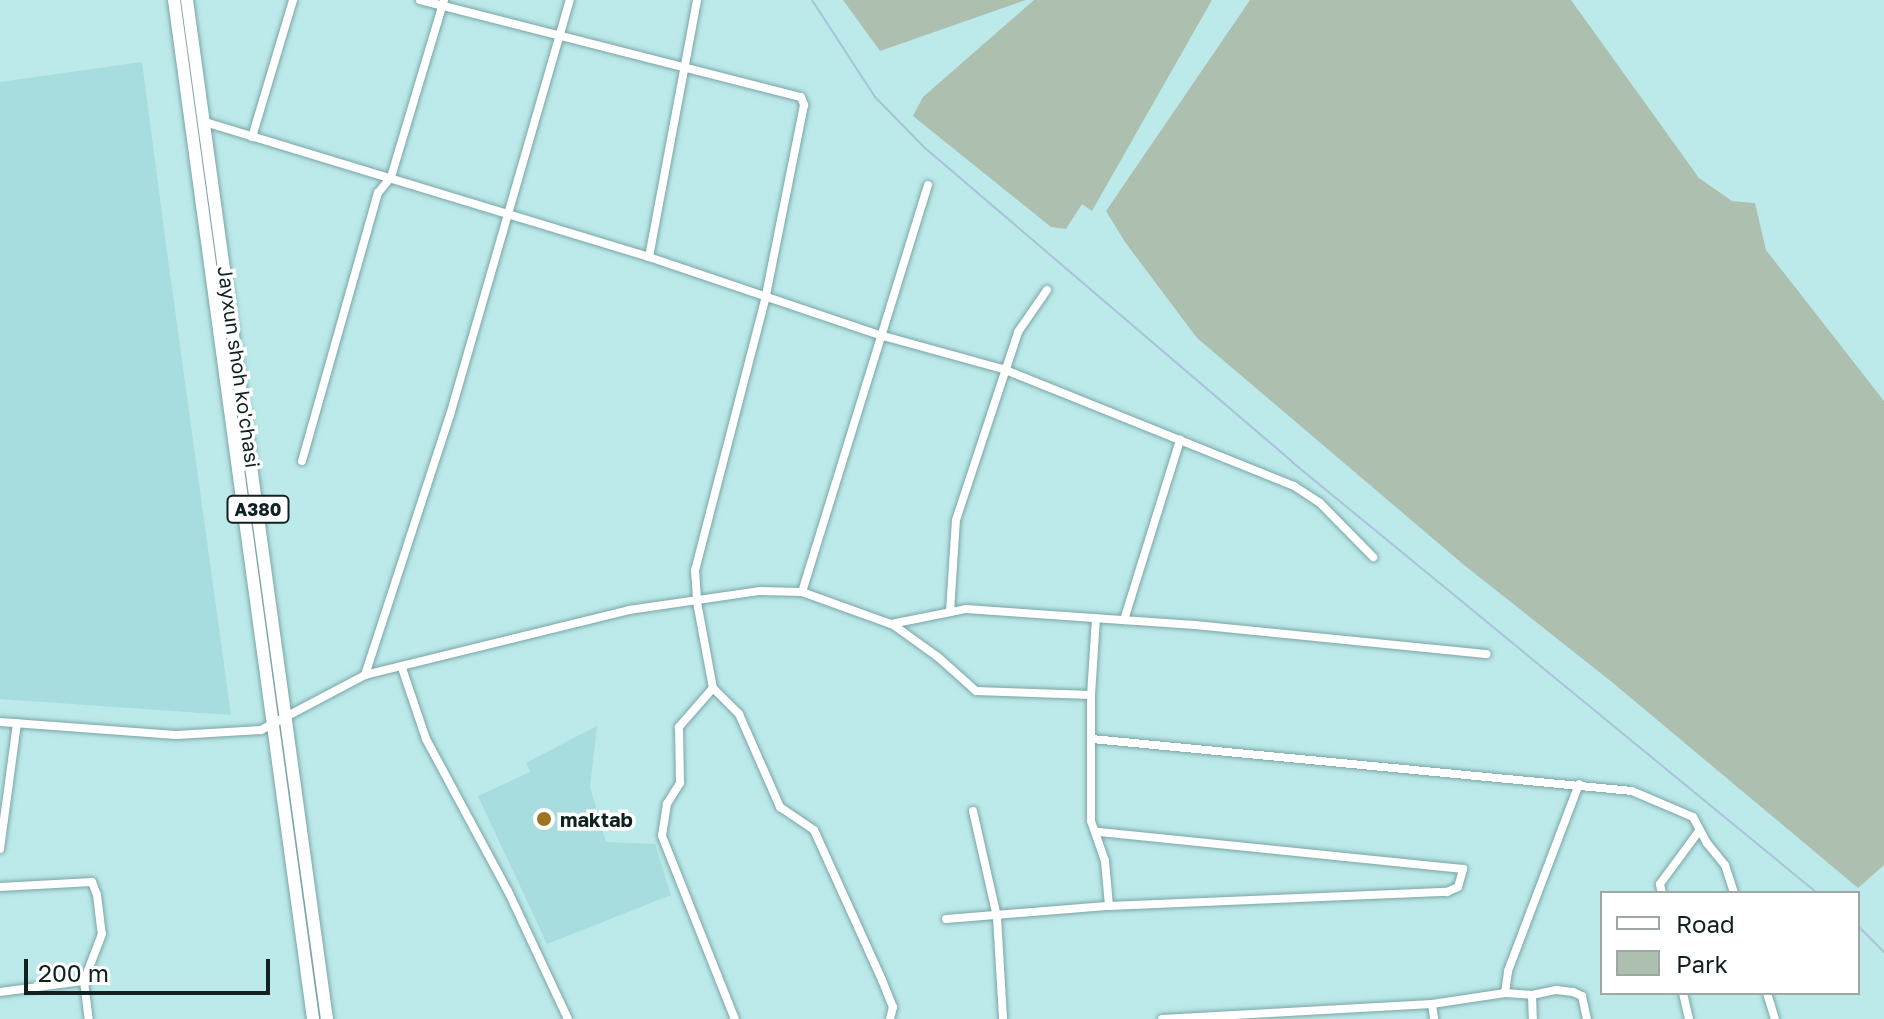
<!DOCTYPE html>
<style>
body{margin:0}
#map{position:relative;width:1884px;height:1019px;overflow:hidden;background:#bce9e9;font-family:"Golos Text",sans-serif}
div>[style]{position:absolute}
.built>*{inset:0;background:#a7ddde}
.green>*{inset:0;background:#adc0b0}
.stream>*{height:2px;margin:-1px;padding:0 1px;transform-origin:1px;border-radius:1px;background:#a8c3da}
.roads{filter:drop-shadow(0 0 2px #7aa5a6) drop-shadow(0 0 2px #7aa5a6)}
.minor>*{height:8px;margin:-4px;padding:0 4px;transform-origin:4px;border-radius:4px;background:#fff}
.trunk>*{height:12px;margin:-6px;padding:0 6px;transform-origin:6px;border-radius:6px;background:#fff}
.dots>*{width:22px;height:22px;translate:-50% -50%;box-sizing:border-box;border:4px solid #fff;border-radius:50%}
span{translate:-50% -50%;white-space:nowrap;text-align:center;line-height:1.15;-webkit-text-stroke:7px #fff;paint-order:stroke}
.shield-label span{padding:2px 6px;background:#fff;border:2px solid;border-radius:6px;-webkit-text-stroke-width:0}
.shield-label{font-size:18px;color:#0f2121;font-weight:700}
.street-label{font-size:20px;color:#0f2121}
.poi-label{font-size:20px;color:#0f2121;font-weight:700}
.left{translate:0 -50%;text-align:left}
.legend{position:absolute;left:1600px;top:891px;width:260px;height:104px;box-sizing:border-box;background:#fff;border:2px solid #9fa6a6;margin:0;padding:10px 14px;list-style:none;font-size:24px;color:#0f2121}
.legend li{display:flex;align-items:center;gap:16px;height:40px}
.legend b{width:40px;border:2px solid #9fa6a6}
.scale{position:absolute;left:24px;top:959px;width:246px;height:36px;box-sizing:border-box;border:4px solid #0f2121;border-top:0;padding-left:10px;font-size:24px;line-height:28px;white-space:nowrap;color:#0f2121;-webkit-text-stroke:6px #fff;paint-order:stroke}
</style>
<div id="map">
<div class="built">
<div style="clip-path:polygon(142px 62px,167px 252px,231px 715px,0 699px,0 82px)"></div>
<div style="clip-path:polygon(597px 726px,590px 787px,606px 842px,655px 844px,671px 895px,547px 944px,478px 796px,530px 772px,526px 763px)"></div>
</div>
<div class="green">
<div style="clip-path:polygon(843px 0,1026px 0,880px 51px)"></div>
<div style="clip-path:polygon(1034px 0,1212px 0,1092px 211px,1082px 204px,1066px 229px,1051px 227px,913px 116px,923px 97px)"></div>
<div style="clip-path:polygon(1250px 0,1571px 0,1699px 178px,1732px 201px,1755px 203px,1766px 250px,1884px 401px,1884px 865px,1858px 888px,1613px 683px,1464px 565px,1197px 338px,1125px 242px,1106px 211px)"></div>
</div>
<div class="stream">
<div style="left:812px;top:0;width:116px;rotate:57deg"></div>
<div style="left:875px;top:97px;width:71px;rotate:45.6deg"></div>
<div style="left:925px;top:148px;width:483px;rotate:40.5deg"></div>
<div style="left:1292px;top:462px;width:679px;rotate:39.38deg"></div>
<div style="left:1858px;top:926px;width:37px;rotate:45deg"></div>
</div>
<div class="roads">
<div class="minor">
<div style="left:420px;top:0;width:393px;rotate:14.3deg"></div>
<div style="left:801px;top:97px;width:9px;rotate:69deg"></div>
<div style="left:804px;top:105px;width:195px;rotate:101.3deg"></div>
<div style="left:766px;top:296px;width:283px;rotate:104.5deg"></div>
<div style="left:695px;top:570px;width:32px;rotate:86deg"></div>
<div style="left:697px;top:602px;width:87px;rotate:79.5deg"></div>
<div style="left:713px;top:688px;width:37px;rotate:45deg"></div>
<div style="left:739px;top:714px;width:102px;rotate:66.2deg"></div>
<div style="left:780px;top:807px;width:41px;rotate:34.1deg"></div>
<div style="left:814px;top:830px;width:165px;rotate:65.6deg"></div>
<div style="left:882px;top:980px;width:29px;rotate:68deg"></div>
<div style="left:893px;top:1007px;width:12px;rotate:104deg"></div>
<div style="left:205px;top:122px;width:464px;rotate:16.9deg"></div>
<div style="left:649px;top:257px;width:247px;rotate:18.7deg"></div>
<div style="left:883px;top:336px;width:124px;rotate:15.4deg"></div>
<div style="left:1003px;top:369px;width:314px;rotate:21.9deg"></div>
<div style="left:1294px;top:486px;width:31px;rotate:33deg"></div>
<div style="left:1320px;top:503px;width:76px;rotate:45.5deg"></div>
<div style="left:252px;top:137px;width:143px;rotate:-73.3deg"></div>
<div style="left:649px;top:257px;width:261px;rotate:-79.4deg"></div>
<div style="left:302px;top:461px;width:279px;rotate:-74.2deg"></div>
<div style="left:378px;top:193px;width:21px;rotate:-51deg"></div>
<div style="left:391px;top:177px;width:185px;rotate:-73.3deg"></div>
<div style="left:802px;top:592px;width:426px;rotate:-72.8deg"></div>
<div style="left:950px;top:612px;width:92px;rotate:-86.3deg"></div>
<div style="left:956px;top:520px;width:198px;rotate:-71.7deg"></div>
<div style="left:1018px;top:332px;width:51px;rotate:-55.4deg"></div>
<div style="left:1096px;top:618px;width:77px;rotate:93.7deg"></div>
<div style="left:1091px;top:695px;width:126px;rotate:90deg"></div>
<div style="left:1091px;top:821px;width:42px;rotate:70.7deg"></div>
<div style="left:1105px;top:861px;width:45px;rotate:84.9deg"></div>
<div style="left:1124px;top:620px;width:189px;rotate:-72.7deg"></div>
<div style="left:892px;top:624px;width:57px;rotate:35.7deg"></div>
<div style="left:938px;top:657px;width:51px;rotate:41.8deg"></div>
<div style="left:976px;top:691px;width:115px;rotate:2deg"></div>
<div style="left:402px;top:668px;width:75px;rotate:71.3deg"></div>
<div style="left:426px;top:739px;width:173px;rotate:61.7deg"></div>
<div style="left:508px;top:891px;width:141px;rotate:64.9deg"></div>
<div style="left:365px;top:675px;width:274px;rotate:-71.9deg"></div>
<div style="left:450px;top:415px;width:432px;rotate:-73.9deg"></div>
<div style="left:713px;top:688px;width:52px;rotate:131.1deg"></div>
<div style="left:679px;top:727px;width:56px;rotate:89deg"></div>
<div style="left:680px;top:783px;width:25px;rotate:122deg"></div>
<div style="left:667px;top:804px;width:32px;rotate:99deg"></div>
<div style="left:662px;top:836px;width:197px;rotate:68.3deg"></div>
<div style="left:0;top:722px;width:176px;rotate:4.2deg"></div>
<div style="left:176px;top:735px;width:85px;rotate:-3.4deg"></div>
<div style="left:261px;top:730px;width:118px;rotate:-27.9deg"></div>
<div style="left:365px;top:675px;width:272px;rotate:-13.8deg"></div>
<div style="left:629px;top:610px;width:131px;rotate:-8.3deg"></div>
<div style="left:759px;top:591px;width:43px;rotate:1.3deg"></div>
<div style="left:802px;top:592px;width:95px;rotate:19.8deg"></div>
<div style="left:891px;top:624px;width:76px;rotate:-11.3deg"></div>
<div style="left:966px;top:609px;width:229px;rotate:4deg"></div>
<div style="left:1194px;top:625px;width:294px;rotate:5.7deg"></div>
<div style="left:1092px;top:739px;width:542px;rotate:5.5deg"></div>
<div style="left:1632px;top:791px;width:66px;rotate:23.1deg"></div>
<div style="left:1693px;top:817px;width:30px;rotate:62deg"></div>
<div style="left:1707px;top:843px;width:28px;rotate:51deg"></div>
<div style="left:1725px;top:865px;width:29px;rotate:72deg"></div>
<div style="left:973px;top:811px;width:109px;rotate:77.2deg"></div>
<div style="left:997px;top:917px;width:102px;rotate:86.6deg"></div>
<div style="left:0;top:849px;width:127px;rotate:-82.3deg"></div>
<div style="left:0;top:887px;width:92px;rotate:-3.1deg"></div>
<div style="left:92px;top:882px;width:14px;rotate:69deg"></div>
<div style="left:97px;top:895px;width:39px;rotate:83deg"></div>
<div style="left:102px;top:934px;width:50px;rotate:111deg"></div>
<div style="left:84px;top:981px;width:38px;rotate:83deg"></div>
<div style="left:1662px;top:893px;width:9px;rotate:-103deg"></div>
<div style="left:1660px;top:884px;width:66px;rotate:-53.7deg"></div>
<div style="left:946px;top:919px;width:164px;rotate:-4.6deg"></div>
<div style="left:1109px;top:906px;width:338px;rotate:-2.4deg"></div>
<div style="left:1447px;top:892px;width:12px;rotate:-24deg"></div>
<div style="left:1458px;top:887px;width:19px;rotate:-74deg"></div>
<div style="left:1463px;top:869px;width:368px;rotate:-174.2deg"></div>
<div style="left:0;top:992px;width:85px;rotate:-7.5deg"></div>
<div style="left:1505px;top:993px;width:27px;rotate:4deg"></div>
<div style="left:1532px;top:995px;width:24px;rotate:88deg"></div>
<div style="left:1683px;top:993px;width:27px;rotate:77deg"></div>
<div style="left:1767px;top:993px;width:27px;rotate:73deg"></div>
<div style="left:1532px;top:995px;width:25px;rotate:-12deg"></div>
<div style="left:1556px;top:990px;width:17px;rotate:7deg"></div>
<div style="left:1573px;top:992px;width:10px;rotate:24deg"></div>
<div style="left:1582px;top:996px;width:24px;rotate:78deg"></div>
<div style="left:1432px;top:1004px;width:15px;rotate:82deg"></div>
<div style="left:1162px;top:1019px;width:270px;rotate:-3.2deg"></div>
<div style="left:1432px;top:1004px;width:74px;rotate:-8.6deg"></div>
<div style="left:1505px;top:993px;width:22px;rotate:-82deg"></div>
<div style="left:1508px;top:971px;width:200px;rotate:-69.2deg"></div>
</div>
<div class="trunk">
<div style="left:174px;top:0;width:1028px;rotate:82.23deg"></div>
<div style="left:187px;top:0;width:1029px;rotate:82.18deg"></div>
</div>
</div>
<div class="dots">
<div style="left:544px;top:819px;background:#9e7423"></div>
</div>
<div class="shield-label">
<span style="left:258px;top:509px">A380</span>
</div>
<div class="street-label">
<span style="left:239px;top:367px;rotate:82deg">Jayxun shoh ko'chasi</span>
</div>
<div class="poi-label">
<span class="left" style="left:560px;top:819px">maktab</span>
</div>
<ul class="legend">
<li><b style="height:10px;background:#fff"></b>Road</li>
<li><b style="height:22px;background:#adc0b0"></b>Park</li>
</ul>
<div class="scale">200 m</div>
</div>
